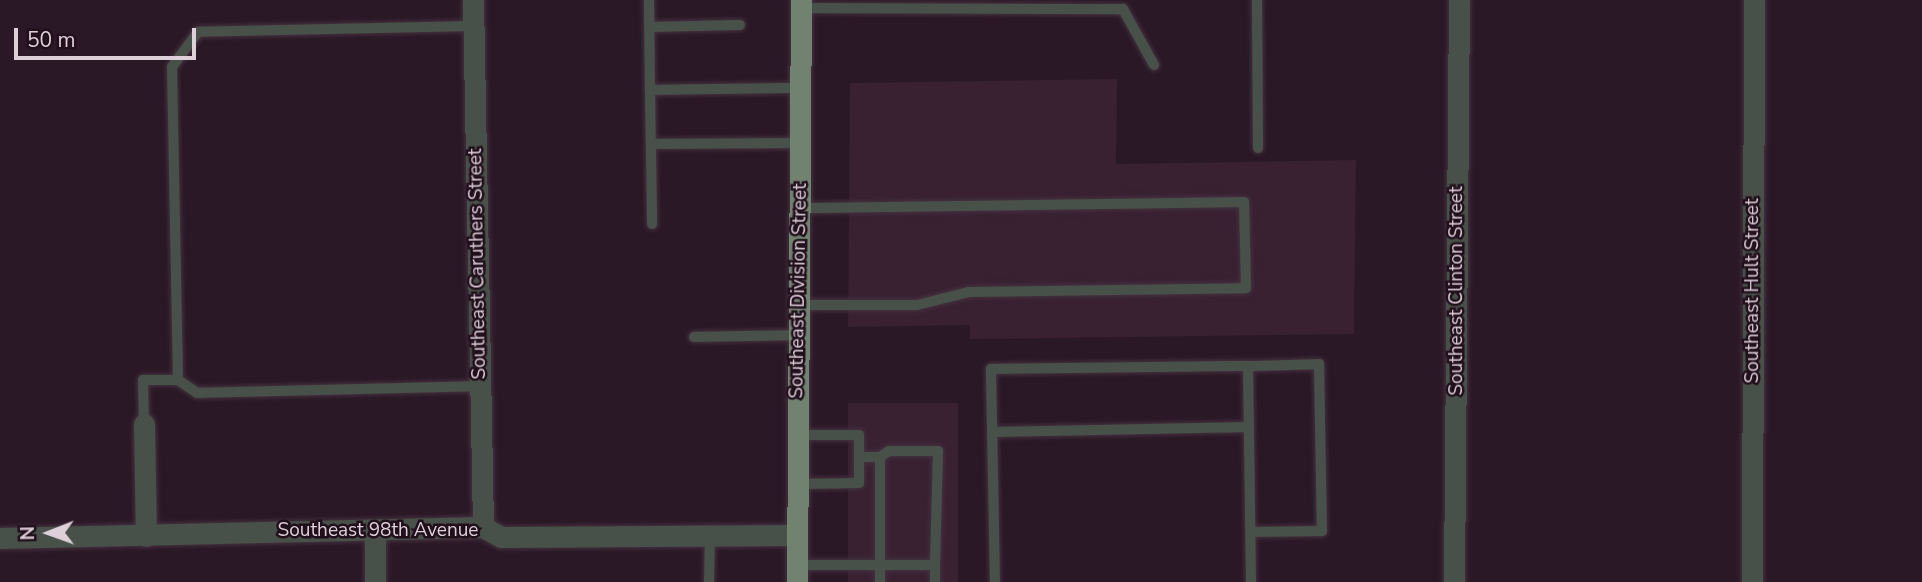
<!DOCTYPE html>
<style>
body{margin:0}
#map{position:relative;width:1922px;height:582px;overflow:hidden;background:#2b1826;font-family:"Nunito Sans",sans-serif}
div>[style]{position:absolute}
.built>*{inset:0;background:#392132;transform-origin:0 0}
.roads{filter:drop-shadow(0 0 2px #44323f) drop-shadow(0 0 2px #44323f)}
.lane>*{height:10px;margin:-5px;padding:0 5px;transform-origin:5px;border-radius:5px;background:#485149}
.street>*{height:21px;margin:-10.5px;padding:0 10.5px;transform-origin:10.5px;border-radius:10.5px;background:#485149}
.primary>*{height:21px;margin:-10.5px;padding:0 10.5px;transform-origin:10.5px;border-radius:10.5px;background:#718271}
span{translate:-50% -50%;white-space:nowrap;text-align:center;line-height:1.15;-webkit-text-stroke:5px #210f1c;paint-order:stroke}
.street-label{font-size:19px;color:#ddd0d9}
.north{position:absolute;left:14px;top:498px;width:70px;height:70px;-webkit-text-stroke:5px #210f1c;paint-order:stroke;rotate:269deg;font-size:19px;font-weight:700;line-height:28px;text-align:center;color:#ddd0d9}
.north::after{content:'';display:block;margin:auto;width:24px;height:32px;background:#ddd0d9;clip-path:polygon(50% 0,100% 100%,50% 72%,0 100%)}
.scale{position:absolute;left:14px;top:28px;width:182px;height:32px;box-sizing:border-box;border:4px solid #ddd0d9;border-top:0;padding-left:9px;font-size:21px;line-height:24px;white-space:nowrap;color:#ddd0d9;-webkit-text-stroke:5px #210f1c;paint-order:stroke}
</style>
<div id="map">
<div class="built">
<div style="clip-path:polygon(1117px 79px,1116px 164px,1356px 160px,1354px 334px,970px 339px,970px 325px,848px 327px,850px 83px)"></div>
<div style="left:958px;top:403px;width:179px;height:110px;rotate:90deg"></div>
</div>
<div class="roads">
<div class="lane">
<div style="left:649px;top:0;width:90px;rotate:89.4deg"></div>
<div style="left:650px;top:90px;width:150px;rotate:-0.8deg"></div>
<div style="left:1257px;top:0;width:148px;rotate:89.6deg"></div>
<div style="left:801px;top:8px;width:322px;rotate:0.2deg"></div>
<div style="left:1123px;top:9px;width:64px;rotate:61deg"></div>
<div style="left:474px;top:26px;width:276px;rotate:178.8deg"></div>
<div style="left:198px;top:32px;width:44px;rotate:126.6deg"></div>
<div style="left:172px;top:67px;width:313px;rotate:88.9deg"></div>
<div style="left:178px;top:380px;width:23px;rotate:34deg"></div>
<div style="left:197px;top:393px;width:283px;rotate:-1.4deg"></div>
<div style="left:650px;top:27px;width:90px;rotate:-1.3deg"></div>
<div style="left:650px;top:90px;width:134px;rotate:89.1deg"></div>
<div style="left:651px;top:144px;width:149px;rotate:-0.4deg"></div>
<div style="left:799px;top:305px;width:118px"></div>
<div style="left:917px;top:305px;width:54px;rotate:-14deg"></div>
<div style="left:969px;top:292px;width:277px;rotate:-0.8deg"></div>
<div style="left:1246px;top:288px;width:86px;rotate:-91.3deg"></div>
<div style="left:1244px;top:202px;width:444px;rotate:179.2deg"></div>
<div style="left:694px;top:337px;width:105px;rotate:-1.1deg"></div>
<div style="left:1248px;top:366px;width:71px;rotate:-1.6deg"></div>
<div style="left:1319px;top:364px;width:167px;rotate:89deg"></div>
<div style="left:1322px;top:531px;width:71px;rotate:179.2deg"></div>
<div style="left:144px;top:424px;width:44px;rotate:-91.3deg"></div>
<div style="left:143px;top:380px;width:35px"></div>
<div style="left:993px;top:432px;width:256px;rotate:-1.1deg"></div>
<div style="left:797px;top:435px;width:62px"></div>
<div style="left:859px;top:435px;width:48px;rotate:90deg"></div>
<div style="left:859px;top:483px;width:62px;rotate:179.1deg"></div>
<div style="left:880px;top:457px;width:11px;rotate:-34deg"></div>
<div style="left:889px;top:451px;width:49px"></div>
<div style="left:938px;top:451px;width:114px;rotate:91.5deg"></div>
<div style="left:797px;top:565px;width:83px"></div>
<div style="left:880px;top:565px;width:108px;rotate:-90deg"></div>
<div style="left:880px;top:457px;width:21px;rotate:180deg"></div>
<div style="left:709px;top:582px;width:46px;rotate:-88.8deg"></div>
<div style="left:880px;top:582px;width:17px;rotate:-90deg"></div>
<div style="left:880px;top:565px;width:55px"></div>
<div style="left:935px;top:565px;width:17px;rotate:90deg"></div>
<div style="left:995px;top:582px;width:213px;rotate:-91.1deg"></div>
<div style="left:991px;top:369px;width:257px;rotate:-0.7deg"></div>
<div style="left:1248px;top:366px;width:216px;rotate:89.2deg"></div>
</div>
<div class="street">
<div style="left:473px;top:0;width:527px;rotate:88.91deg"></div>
<div style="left:144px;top:424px;width:112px;rotate:89deg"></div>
<div style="left:375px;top:531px;width:51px;rotate:90deg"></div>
<div style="left:0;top:538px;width:483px;rotate:-1.3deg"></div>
<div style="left:483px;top:527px;width:21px;rotate:29deg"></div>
<div style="left:501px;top:537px;width:296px;rotate:-0.4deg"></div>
<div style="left:1454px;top:582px;width:582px;rotate:-89.51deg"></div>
<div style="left:1752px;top:582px;width:582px;rotate:-89.8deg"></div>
</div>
<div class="primary">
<div style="left:797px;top:582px;width:582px;rotate:-89.61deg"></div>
</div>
</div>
<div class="street-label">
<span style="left:478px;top:264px;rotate:-91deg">Southeast Caruthers Street</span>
<span style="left:799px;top:291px;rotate:-89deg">Southeast Division Street</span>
<span style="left:1457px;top:291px;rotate:-90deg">Southeast Clinton Street</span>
<span style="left:1753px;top:291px;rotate:-90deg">Southeast Hult Street</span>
<span style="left:378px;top:531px">Southeast 98th Avenue</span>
</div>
<div class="north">N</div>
<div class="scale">50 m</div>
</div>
